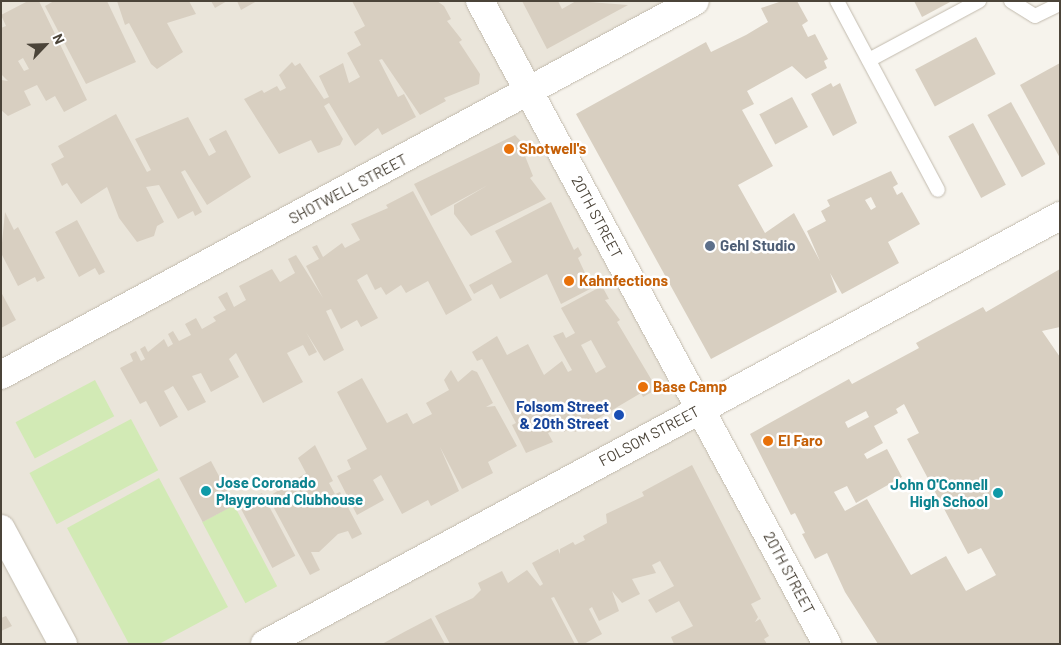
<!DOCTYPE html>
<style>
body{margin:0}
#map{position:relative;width:1061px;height:645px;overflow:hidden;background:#f6f3ec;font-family:Barlow,sans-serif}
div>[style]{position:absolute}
.residential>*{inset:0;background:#eae5da}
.green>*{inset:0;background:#d2eab5;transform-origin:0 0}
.building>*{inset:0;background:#d8cfc1;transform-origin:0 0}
.roads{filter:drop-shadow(0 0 1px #c2bbae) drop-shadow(0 0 1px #c2bbae)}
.service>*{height:14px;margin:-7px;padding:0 7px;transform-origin:7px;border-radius:7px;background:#fff}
.minor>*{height:28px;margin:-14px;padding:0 14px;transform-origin:14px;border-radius:14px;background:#fff}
.tertiary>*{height:28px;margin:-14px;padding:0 14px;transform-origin:14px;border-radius:14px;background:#fff}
.dots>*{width:14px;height:14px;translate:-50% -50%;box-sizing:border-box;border:2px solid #fff;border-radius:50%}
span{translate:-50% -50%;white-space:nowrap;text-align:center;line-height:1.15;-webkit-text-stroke:5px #fff;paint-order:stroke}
.food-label{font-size:15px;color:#c56008;font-weight:700}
.left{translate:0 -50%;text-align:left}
.street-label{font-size:15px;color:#4b4439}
.service-label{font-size:15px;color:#4e5e75;font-weight:700}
.transit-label{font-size:15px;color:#164399;font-weight:700}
.right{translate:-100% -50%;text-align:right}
.culture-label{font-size:15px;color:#0d838f;font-weight:700}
.frame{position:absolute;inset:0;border:2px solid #4b4439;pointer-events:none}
.north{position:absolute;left:20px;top:20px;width:50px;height:50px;-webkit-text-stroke:4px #fff;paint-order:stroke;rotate:66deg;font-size:14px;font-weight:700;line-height:20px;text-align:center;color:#4b4439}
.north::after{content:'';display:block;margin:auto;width:18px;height:22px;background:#4b4439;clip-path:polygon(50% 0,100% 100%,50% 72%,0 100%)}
</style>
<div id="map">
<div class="residential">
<div style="clip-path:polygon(1px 1px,693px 1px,515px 96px,811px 644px,1px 644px)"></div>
</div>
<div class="green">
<div style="left:95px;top:380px;width:41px;height:90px;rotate:62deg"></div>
<div style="left:131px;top:419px;width:58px;height:115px;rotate:62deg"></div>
<div style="clip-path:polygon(159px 478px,228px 607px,159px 644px,129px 644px,67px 528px)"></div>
<div style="left:234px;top:505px;width:92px;height:36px;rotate:62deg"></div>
</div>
<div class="building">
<div style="clip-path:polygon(evenodd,28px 1px,39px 1px,87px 100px,64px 112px,55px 96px,46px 101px,37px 85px,24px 91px,31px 105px,8px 116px,1px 110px,1px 80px,8px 81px,1px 74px,1px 28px,6px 26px,1px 15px,28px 1px,23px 58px,29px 69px,24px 71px,18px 61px,23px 58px)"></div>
<div style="clip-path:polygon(54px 1px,107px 1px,136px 62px,86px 84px,45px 6px)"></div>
<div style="clip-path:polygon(117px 1px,189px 1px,196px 14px,167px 23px,183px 52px,157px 69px,151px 64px,129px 23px,125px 25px)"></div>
<div style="clip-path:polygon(211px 1px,227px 1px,215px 8px)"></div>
<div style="clip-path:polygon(237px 1px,257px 1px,241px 10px)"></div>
<div style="clip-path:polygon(352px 1px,437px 1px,444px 6px,451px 19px,447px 21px,462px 40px,459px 42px,480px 74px,479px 84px,444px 98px,446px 101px,420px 115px,382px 59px,379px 60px,398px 97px,404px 94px,416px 117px,382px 135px,378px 128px,355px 146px,329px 103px,324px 106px,343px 139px,340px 145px,318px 153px,311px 140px,279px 154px,244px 99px,262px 90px,264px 93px,277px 86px,280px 91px,286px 88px,279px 75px,292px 62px,295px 66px,300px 63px,324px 99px,329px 97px,319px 76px,343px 63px,349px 83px,360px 77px,347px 53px,361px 45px,354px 32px,365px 26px)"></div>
<div style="clip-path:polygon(522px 1px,558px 1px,562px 9px,576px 1px,628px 5px,547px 49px)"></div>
<div style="clip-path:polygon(evenodd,782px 1px,797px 1px,808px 21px,802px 25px,808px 37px,815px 34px,828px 59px,824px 61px,827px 68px,806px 79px,792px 66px,747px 91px,754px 104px,742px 110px,773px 166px,738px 185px,765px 233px,794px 213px,820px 261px,807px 231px,826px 221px,821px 211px,830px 206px,827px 200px,891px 171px,898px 184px,893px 187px,897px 195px,902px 192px,920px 224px,888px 242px,899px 263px,842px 294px,830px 273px,837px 292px,711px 359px,576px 114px,706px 42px,711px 52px,746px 35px,768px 22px,761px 8px,782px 1px,871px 197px,876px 207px,871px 210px,865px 200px,871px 197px)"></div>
<div style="clip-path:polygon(914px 1px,952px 1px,922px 17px)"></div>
<div style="left:976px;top:37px;width:42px;height:69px;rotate:62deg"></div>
<div style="clip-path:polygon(1060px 63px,1060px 158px,1020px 85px)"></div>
<div style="clip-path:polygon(831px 83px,833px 87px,840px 83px,857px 123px,833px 136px,811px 94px)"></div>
<div style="left:792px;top:97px;width:34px;height:37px;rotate:62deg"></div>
<div style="left:1011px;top:102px;width:71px;height:27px;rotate:61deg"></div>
<div style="clip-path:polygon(116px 114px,147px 172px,151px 170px,135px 139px,188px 117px,209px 156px,216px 152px,209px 139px,226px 130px,251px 177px,207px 205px,185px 170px,181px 172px,202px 212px,195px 216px,193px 211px,178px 219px,159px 185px,146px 187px,164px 222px,157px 226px,154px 236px,137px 242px,119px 218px,107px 187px,81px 204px,67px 183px,62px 186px,51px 164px,64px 157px,58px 146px)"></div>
<div style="left:973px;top:123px;width:70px;height:28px;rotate:62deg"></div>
<div style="clip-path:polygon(515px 135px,527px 148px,523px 151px,533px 176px,530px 178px,546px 199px,471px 236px,454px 214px,454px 205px,488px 185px,431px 216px,414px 184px)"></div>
<div style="clip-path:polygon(413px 191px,472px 300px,446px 315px,428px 281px,406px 293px,401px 285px,386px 295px,381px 287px,375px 290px,367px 274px,357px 280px,378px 318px,361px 327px,357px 320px,341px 329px,331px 309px,326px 311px,344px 350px,324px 361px,306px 332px,317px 352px,309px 356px,303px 345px,287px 353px,303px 382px,263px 403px,236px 353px,229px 359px,239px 377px,211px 392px,201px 373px,192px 376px,206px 402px,188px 411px,173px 386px,168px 389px,164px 391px,178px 417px,160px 427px,146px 401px,140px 404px,120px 368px,133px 361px,130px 354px,136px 351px,141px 361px,145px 359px,140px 349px,145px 346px,148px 352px,164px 339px,168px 347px,173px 344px,168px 334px,173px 331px,179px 341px,191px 335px,185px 324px,196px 318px,202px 329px,216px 321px,213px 317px,226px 310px,218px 297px,227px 292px,234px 307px,246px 300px,239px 286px,272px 269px,280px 282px,295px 273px,288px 259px,296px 255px,323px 298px,306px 266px,319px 259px,312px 247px,317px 245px,323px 257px,342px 243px,345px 248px,360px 240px,351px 224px,388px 208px,386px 205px)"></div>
<div style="clip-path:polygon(551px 202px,574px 250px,578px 247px,582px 255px,578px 258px,592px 288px,561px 304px,547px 274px,500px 299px,492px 284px,474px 294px,469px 285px,512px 262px,495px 231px)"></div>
<div style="clip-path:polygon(5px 212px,14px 230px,18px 227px,45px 278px,37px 282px,35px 277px,18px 286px,1px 253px)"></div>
<div style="clip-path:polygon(77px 220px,105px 272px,99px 275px,95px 268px,79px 277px,55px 232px)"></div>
<div style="clip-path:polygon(evenodd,1060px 269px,1060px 327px,1042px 331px,1060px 357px,1060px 644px,878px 644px,845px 592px,827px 553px,815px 559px,802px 534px,805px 533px,795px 513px,791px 515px,750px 434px,849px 379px,852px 384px,919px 348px,916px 343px,983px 307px,986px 312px,1060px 269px,904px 404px,919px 433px,907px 439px,968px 554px,981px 548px,996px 575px,966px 591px,946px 556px,911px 575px,867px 499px,845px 511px,834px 492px,847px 486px,856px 503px,902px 477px,887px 449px,867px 459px,864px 454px,883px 443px,874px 426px,898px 413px,896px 409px,904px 404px,1060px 269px,866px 411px,869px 417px,848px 428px,845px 422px,866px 411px)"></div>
<div style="clip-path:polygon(evenodd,602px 286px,609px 299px,605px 300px,620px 320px,617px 322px,657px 389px,643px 397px,641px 393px,575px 432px,572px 427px,564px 432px,561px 426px,548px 433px,553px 442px,526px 453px,512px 425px,516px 423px,482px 359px,477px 361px,472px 352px,497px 336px,507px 355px,528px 344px,544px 375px,562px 361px,568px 372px,572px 370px,553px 336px,563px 332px,566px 338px,575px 333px,561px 308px,602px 286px,591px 340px,606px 367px,596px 373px,581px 345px,591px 340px)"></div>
<div style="clip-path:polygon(1px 292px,16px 320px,1px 328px)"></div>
<div style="clip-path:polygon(451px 370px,458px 382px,472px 370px,477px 372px,493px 403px,486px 407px,495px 406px,517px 446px,488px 462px,493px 473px,462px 489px,440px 447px,459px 491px,431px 506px,428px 500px,402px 514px,381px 475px,373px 480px,384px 500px,357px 515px,337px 476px,351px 469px,347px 460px,367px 449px,337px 392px,362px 378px,387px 423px,407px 413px,413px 424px,432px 414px,426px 403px,449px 390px,444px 380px)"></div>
<div style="clip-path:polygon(315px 445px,333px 481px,329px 483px,335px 494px,340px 492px,362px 534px,352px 539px,348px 531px,338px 534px,319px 552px,311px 552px,320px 570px,310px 575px,268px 497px,306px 473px,298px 458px)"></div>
<div style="left:211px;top:461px;width:50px;height:36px;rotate:62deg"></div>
<div style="clip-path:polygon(692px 465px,761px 599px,751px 604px,758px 617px,755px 622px,760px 619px,769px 636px,764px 639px,767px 644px,674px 644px,671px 637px,693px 626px,679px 601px,656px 613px,648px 600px,674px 586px,660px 561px,652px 565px,656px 573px,632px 579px,640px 594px,622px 603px,612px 591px,619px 611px,599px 621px,592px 607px,589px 609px,602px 634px,584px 644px,579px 644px,554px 597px,551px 598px,575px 644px,450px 644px,435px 616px,473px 598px,481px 590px,478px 583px,502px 571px,508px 583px,527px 570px,540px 586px,543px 584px,532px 563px,558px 549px,560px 554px,560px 549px,573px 542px,575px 545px,585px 540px,583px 536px,607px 523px,606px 514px,644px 496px,642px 492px)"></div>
<div style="left:262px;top:493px;width:71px;height:26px;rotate:62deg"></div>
<div style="clip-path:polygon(6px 616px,12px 626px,1px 631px,1px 618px)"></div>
<div style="clip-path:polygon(431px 618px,445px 644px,382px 644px,406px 631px)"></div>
</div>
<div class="roads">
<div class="service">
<div style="left:837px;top:1px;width:214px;rotate:61.9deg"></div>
<div style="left:1011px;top:1px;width:28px;rotate:32deg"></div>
<div style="left:1035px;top:16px;width:28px;rotate:-26deg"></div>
<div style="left:869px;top:60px;width:125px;rotate:-28.2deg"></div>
</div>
<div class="minor">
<div style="left:480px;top:1px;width:731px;rotate:61.65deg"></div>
<div style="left:1px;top:375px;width:788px;rotate:-28.32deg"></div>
<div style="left:1px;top:529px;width:131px;rotate:61.7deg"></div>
</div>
<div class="tertiary">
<div style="left:265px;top:644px;width:903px;rotate:-28.3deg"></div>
</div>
</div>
<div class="dots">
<div style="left:509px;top:149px;background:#e8710a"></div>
<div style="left:710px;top:246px;background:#5c6f8a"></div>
<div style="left:569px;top:281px;background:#e8710a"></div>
<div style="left:643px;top:387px;background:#e8710a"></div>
<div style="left:619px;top:415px;background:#1a4fb4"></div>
<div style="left:768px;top:441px;background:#e8710a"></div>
<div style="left:206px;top:491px;background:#0f9aa8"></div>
<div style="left:998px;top:493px;background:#0f9aa8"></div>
</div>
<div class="food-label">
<span class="left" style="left:519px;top:149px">Shotwell's</span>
<span class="left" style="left:579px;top:281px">Kahnfections</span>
<span class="left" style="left:653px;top:387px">Base Camp</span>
<span class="left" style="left:778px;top:441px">El Faro</span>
</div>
<div class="street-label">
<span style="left:348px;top:189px;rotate:-28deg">SHOTWELL STREET</span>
<span style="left:597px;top:217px;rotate:62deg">20TH STREET</span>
<span style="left:649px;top:436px;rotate:-28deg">FOLSOM STREET</span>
<span style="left:789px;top:573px;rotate:62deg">20TH STREET</span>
</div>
<div class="service-label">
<span class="left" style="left:720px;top:246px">Gehl Studio</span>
</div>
<div class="transit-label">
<span class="right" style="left:609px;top:415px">Folsom Street<br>&amp; 20th Street</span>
</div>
<div class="culture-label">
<span class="left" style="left:216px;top:491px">Jose Coronado<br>Playground Clubhouse</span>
<span class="right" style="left:988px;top:493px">John O'Connell<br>High School</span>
</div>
<div class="frame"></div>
<div class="north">N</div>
</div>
